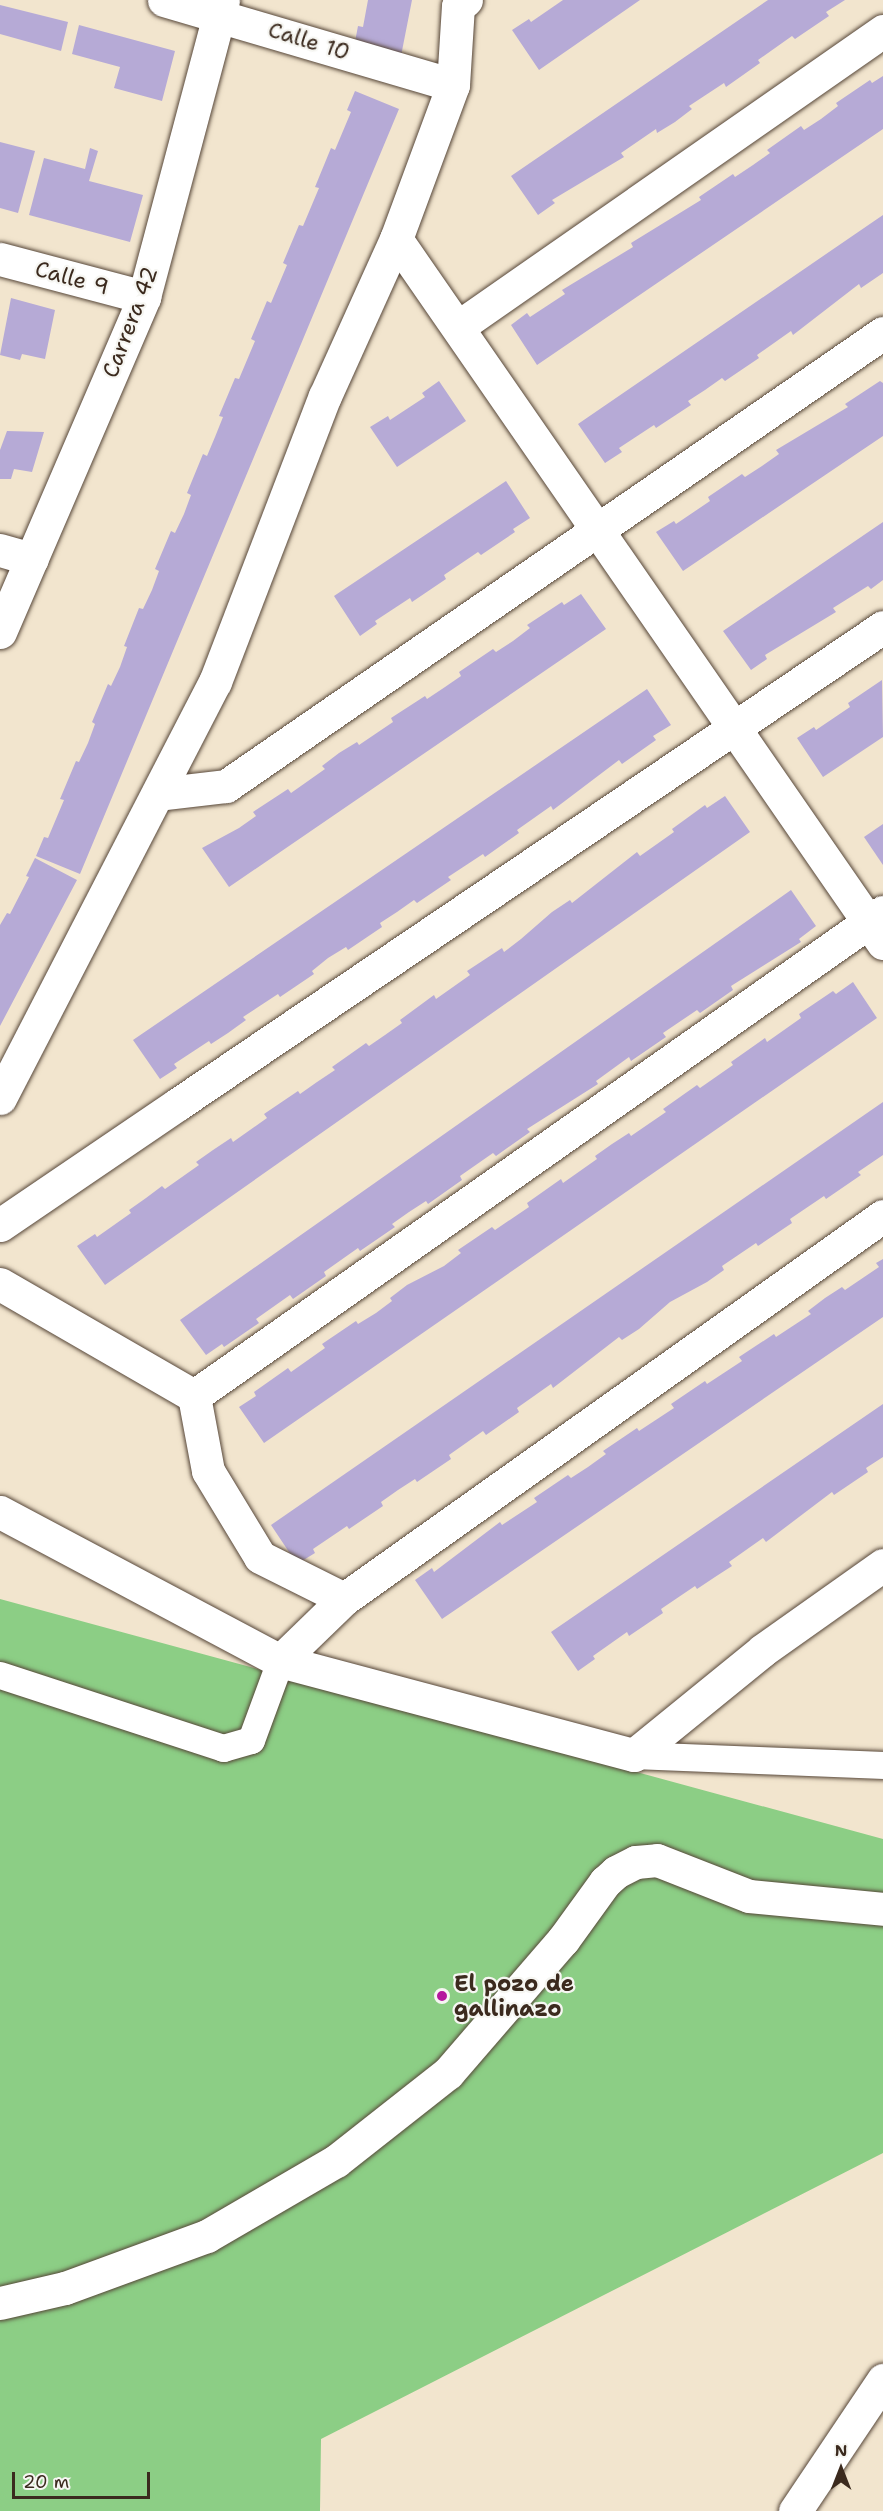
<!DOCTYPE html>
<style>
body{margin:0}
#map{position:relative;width:883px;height:2511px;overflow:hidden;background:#f2e5ce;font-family:"Shantell Sans",sans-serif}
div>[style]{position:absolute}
.green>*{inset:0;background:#8cce85}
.building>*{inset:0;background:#b6aad6}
.roads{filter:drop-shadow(0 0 2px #564638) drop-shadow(0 0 2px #564638)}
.service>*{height:27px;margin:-13.5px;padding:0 13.5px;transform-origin:13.5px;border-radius:13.5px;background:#fff}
.pedestrian>*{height:33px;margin:-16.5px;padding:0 16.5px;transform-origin:16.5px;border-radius:16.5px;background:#fff}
.minor>*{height:33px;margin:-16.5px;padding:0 16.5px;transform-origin:16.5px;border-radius:16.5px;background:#fff}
.dots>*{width:16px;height:16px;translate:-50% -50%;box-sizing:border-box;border:3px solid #f6f6f2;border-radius:50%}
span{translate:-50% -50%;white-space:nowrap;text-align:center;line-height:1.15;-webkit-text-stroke:4.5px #f6f6f2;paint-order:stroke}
.street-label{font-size:22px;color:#3b2a1e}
.poi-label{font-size:22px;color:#3b2a1e;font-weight:700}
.left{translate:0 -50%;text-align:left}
.north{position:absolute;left:811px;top:2439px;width:60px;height:60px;-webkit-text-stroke:4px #f6f6f2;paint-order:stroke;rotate:0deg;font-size:16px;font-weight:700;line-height:24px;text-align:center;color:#3b2a1e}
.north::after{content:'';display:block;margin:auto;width:21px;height:27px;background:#3b2a1e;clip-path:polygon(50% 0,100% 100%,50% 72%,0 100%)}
.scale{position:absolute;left:12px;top:2472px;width:138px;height:27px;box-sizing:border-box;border:3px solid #3b2a1e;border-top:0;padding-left:8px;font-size:18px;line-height:21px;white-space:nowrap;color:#3b2a1e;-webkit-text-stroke:4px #f6f6f2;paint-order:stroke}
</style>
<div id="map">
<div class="green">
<div style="clip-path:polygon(0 1599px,883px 1839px,883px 2153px,321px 2439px,320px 2511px,0 2511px)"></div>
</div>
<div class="building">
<div style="clip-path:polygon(368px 0,412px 0,401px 56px,354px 47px,358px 26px,363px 27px)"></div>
<div style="clip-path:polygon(563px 0,640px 0,539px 70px,512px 30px,529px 19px,531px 22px)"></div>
<div style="clip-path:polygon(768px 0,845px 0,826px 12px,829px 16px,795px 39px,792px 36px,758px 60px,760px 63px,726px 87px,724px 83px,689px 106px,692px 109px,675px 122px,657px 133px,656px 129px,621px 153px,624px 157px,552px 200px,555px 203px,538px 215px,511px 176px)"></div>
<div style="clip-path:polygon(0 5px,68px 22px,61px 51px,0 34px)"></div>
<div style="clip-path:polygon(79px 25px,175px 51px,162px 101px,114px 88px,120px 67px,72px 54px)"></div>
<div style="clip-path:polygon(883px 76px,883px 129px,537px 365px,511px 325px,527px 313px,530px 317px,565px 294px,562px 290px,633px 247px,631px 243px,701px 200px,699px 197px,733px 174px,735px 177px,753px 165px,770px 153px,767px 150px,801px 126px,804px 130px,821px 119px,838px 106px,836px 103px,870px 80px,872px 83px)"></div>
<div style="clip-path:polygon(355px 91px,399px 109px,80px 874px,36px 856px,44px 837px,48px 838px,64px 800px,60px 799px,76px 761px,79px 762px,88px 743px,95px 724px,92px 722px,108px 684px,111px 686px,120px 667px,127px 647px,124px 646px,139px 608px,143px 609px,152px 590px,159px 571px,155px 569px,171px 531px,175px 533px,184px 514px,191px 495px,187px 493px,203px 454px,207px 456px,215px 437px,223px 417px,219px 416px,235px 378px,239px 379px,255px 341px,251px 339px,267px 301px,271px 303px,287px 265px,283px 263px,299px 225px,303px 226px,319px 188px,315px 187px,331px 148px,335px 150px,351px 112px,347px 110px)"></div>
<div style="clip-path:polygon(0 142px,35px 151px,18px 213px,0 208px)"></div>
<div style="clip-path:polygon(90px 148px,98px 151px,89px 181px,143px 195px,130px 242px,29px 215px,44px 158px,85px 169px)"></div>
<div style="clip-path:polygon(883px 215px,883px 273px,861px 288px,859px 284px,793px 335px,791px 331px,757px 355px,759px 358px,725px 381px,722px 378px,705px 390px,688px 401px,691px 405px,656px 428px,654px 425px,619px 448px,622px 452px,605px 463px,578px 424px)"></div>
<div style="clip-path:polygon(11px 298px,55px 310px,45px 359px,22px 354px,20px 360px,0 355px)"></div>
<div style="clip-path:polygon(439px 381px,466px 421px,397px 467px,370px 427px,388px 416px,390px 420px,425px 397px,422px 393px)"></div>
<div style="clip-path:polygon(880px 381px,883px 383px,883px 436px,683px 571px,656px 532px,674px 521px,676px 524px,710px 501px,708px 497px,742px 474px,745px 477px,762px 466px,779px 454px,776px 450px,848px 407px,845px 404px)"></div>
<div style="clip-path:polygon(7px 431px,44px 432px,32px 472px,14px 469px,11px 479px,0 479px,0 450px)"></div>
<div style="clip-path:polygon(506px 481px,530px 518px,513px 529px,515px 532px,481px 555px,478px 552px,444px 575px,446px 579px,412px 602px,410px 598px,375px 621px,377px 624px,360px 636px,334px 596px)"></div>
<div style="clip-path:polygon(883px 522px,883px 580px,871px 589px,868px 586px,833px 608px,836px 612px,765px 655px,767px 659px,751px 670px,723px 631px)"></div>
<div style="clip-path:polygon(581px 594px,606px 629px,229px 887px,202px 848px,239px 828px,256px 816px,253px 812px,288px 789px,291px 793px,325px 769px,322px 766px,339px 753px,357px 742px,359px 745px,393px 722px,391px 718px,425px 696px,427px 699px,445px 687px,461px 676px,459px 672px,493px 649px,496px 652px,513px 641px,530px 628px,527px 625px,562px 602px,564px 605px)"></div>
<div style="clip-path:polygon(882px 680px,883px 737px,823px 777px,797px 738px,814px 727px,816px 730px,850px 707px,848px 703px)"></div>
<div style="clip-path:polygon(647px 689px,671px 725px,653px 736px,656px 740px,622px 764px,619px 760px,553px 810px,551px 806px,517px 830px,519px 833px,485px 857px,483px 854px,448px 877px,451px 880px,417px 903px,414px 900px,397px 912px,380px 923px,382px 927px,348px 950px,346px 947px,328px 958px,312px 971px,314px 974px,280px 997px,278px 994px,243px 1017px,246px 1020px,228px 1033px,211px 1044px,209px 1041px,174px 1064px,177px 1068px,160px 1079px,133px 1040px)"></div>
<div style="clip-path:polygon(725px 796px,750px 832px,105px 1285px,77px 1246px,95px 1234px,97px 1237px,131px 1213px,129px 1210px,146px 1198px,162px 1186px,165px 1189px,199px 1165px,196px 1162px,213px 1150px,231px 1138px,233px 1142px,267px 1118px,264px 1114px,298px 1091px,300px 1094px,317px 1082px,335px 1070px,332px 1067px,366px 1043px,369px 1046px,385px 1035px,402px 1023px,400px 1020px,434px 995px,436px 999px,470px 975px,467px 971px,502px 948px,504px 952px,521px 939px,552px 912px,570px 900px,572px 903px,637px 852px,640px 856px,674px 832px,672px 829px,705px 805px,707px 808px)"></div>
<div style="clip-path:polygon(883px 824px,883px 865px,864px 837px)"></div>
<div style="clip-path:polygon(35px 858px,77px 880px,0 1026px,0 925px,7px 913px,10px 914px,29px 877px,26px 876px)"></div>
<div style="clip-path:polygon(791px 890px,816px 926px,799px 939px,801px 942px,731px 986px,733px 990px,700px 1013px,697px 1010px,663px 1033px,666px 1037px,631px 1061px,629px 1057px,596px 1081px,598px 1084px,527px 1129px,530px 1132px,496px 1156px,493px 1153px,460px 1176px,462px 1180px,428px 1204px,426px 1201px,409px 1212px,392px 1224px,395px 1227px,360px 1251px,358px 1248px,324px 1272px,326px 1276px,293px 1299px,290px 1295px,256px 1319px,259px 1323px,224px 1347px,222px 1344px,206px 1355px,180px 1320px)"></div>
<div style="clip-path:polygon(853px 982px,877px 1018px,264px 1443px,239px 1407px,256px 1396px,254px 1392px,288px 1368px,291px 1372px,325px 1348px,322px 1344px,356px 1321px,358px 1324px,376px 1313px,392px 1301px,390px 1298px,407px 1285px,444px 1266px,461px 1253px,458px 1250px,492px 1227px,495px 1230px,529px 1207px,527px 1203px,561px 1179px,563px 1183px,597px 1159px,595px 1156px,612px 1144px,629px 1133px,631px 1136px,666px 1112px,663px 1109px,697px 1085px,700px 1088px,733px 1065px,731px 1062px,765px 1038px,767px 1042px,801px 1018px,799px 1014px,833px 991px,836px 994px)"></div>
<div style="clip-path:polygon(883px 1102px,883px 1155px,858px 1172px,861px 1175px,826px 1199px,824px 1196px,790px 1219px,792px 1223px,758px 1246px,756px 1243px,722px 1266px,724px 1270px,707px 1282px,670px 1302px,639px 1329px,622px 1340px,619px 1337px,553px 1388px,551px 1384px,517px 1408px,519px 1412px,486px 1435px,483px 1431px,449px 1455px,451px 1459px,417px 1482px,415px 1479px,398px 1490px,381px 1502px,383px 1506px,349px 1529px,347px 1526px,313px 1549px,315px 1553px,297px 1564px,271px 1525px)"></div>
<div style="clip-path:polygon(883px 1259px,883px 1317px,442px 1619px,415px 1580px,432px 1568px,434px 1572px,500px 1522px,502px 1525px,537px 1502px,534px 1498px,568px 1475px,571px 1478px,588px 1467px,606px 1454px,603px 1451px,637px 1428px,639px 1431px,674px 1408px,671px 1404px,705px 1381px,707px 1384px,742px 1361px,739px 1357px,774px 1334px,776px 1337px,811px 1314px,808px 1311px,825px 1298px,842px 1287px,845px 1290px,879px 1267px,876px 1263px)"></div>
<div style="clip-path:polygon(883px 1404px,883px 1457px,866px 1468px,868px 1472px,834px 1495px,832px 1492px,766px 1542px,763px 1538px,729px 1562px,732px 1566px,715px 1577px,697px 1589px,695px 1586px,661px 1609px,663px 1613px,629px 1636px,627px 1632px,593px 1656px,595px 1659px,578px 1671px,551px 1632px)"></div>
</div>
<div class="roads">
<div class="service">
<div style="left:0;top:1675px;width:235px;rotate:18.1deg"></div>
<div style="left:223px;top:1748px;width:29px;rotate:-16deg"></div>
<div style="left:251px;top:1740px;width:84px;rotate:-69.8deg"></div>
<div style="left:634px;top:1755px;width:249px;rotate:2.3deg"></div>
</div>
<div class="pedestrian">
<div style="left:158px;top:794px;width:68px;rotate:-6.7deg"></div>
<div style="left:0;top:1225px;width:215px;rotate:-34.2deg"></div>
</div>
<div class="minor">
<div style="left:164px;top:0;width:301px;rotate:16.4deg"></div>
<div style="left:396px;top:239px;width:856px;rotate:55.33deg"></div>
<div style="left:0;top:259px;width:149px;rotate:14.8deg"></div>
<div style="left:458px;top:327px;width:518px;rotate:-34.86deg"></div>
<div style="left:0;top:550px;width:33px;rotate:16deg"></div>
<div style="left:0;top:632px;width:365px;rotate:-66.7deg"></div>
<div style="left:144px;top:297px;width:307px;rotate:-75.1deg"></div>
<div style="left:226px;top:786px;width:798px;rotate:-34.59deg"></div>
<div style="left:0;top:1098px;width:468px;rotate:-62.7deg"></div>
<div style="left:215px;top:682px;width:306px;rotate:-69deg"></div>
<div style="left:325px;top:396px;width:172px;rotate:-65.7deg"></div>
<div style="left:396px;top:239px;width:164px;rotate:-69.7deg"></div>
<div style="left:453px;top:85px;width:79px;rotate:-86.4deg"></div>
<div style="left:458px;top:6px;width:10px;rotate:-37deg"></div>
<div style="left:178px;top:1104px;width:851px;rotate:-34.08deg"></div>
<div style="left:0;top:1284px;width:224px;rotate:30deg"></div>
<div style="left:194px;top:1396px;width:76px;rotate:79.4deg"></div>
<div style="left:208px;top:1471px;width:100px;rotate:58.8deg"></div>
<div style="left:260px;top:1557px;width:94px;rotate:26.6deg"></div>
<div style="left:194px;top:1396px;width:842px;rotate:-35.09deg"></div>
<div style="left:0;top:1512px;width:317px;rotate:28deg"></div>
<div style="left:280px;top:1661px;width:366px;rotate:14.9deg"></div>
<div style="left:634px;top:1755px;width:166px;rotate:-39.1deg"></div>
<div style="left:763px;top:1650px;width:147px;rotate:-35.3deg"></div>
<div style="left:280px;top:1661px;width:89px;rotate:-44.1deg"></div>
<div style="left:344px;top:1599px;width:661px;rotate:-35.4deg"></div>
<div style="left:0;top:2303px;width:67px;rotate:-13deg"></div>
<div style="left:65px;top:2288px;width:151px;rotate:-20.1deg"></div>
<div style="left:207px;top:2236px;width:149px;rotate:-30.2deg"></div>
<div style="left:336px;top:2161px;width:142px;rotate:-38.2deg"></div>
<div style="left:448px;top:2073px;width:176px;rotate:-49.2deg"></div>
<div style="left:563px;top:1940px;width:72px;rotate:-54.1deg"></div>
<div style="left:605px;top:1882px;width:15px;rotate:-42deg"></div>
<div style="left:616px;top:1872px;width:22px;rotate:-27deg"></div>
<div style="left:636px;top:1862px;width:21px;rotate:-5deg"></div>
<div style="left:657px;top:1860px;width:99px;rotate:21.4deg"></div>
<div style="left:749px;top:1896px;width:135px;rotate:5.5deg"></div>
<div style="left:795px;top:2511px;width:158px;rotate:-56.1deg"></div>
</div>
</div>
<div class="dots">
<div style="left:442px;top:1996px;background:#b5179e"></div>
</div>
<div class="street-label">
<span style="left:309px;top:41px;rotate:17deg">Calle 10</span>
<span style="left:72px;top:278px;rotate:15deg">Calle 9</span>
<span style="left:130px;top:322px;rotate:-69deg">Carrera 42</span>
</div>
<div class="poi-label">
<span class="left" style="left:454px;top:1996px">El pozo de<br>gallinazo</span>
</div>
<div class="north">N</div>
<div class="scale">20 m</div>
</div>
